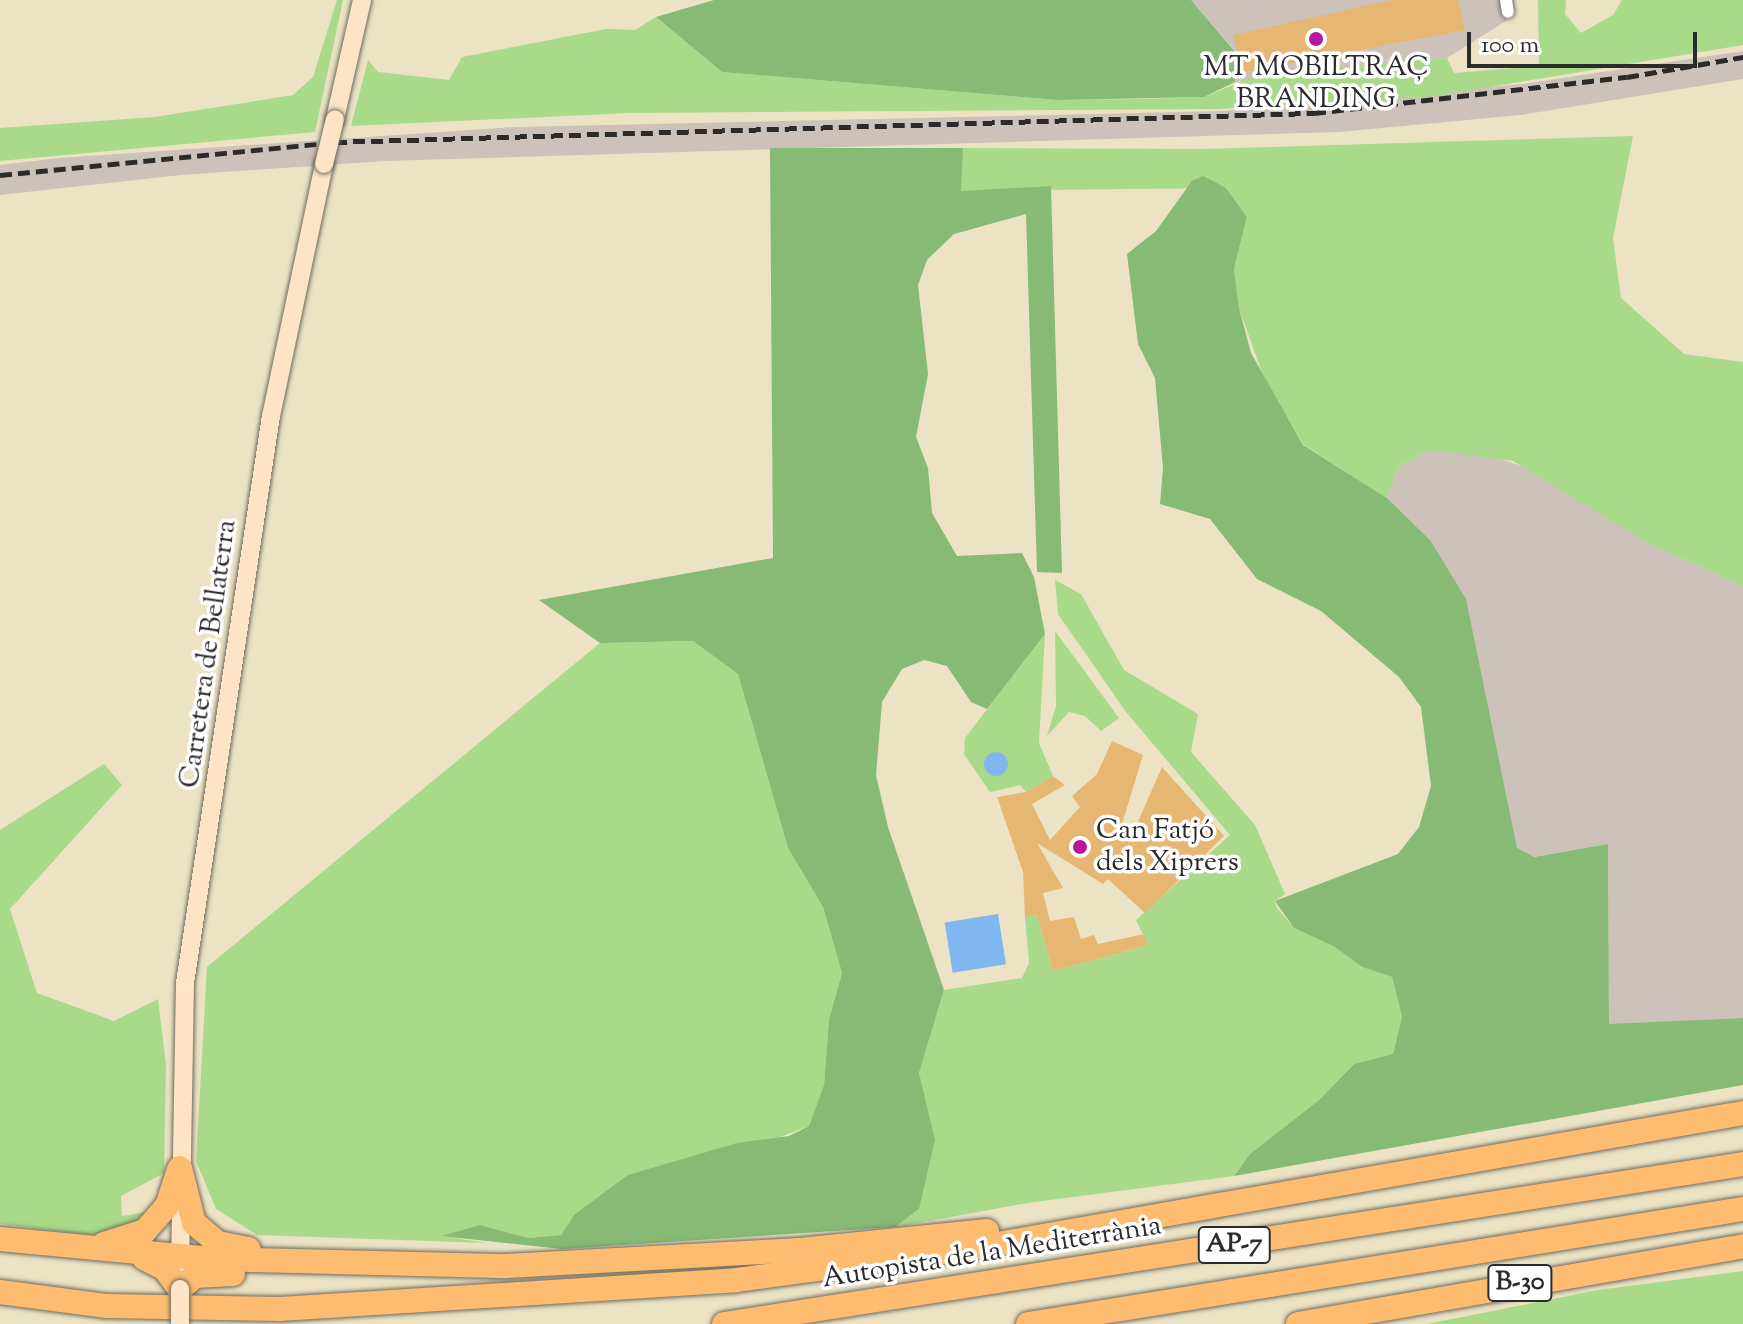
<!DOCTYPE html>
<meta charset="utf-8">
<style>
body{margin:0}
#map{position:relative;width:1743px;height:1324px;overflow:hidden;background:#ece3c4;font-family:"Sorts Mill Goudy",serif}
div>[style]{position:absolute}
.industrial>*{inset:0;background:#cdc2b9}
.green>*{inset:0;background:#a8da89}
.forest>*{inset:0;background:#86ba75}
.water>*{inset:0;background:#81b7f0;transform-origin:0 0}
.round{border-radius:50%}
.building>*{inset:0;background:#e6b673}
.roads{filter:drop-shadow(0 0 2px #6f6b61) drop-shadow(0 0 2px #6f6b61)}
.street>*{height:12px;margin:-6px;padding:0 6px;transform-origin:6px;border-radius:6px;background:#fff}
.secondary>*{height:18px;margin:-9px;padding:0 9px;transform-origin:9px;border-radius:9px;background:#fee4c6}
.highway>*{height:24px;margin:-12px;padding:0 12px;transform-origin:12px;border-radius:12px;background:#fdbc70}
.rail>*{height:5px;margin-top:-2.5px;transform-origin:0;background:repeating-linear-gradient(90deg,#2b2b2b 0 12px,transparent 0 18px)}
.bridges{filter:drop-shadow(0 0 2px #6f6b61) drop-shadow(0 0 2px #6f6b61)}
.secondary-bridge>*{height:18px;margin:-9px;padding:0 9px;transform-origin:9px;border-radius:9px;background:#fee4c6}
.dots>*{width:22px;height:22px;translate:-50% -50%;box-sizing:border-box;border:4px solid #fff;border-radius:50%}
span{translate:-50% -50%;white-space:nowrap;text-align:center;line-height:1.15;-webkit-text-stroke:7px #fff;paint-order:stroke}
.shield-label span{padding:2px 6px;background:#fff;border:2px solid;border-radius:6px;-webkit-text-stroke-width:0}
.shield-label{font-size:26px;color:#2b2b2b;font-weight:700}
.poi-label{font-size:28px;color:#2b2b2b}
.left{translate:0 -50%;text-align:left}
.street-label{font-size:28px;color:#2b2b2b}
.scale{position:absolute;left:1467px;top:32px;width:230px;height:36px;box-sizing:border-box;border:4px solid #2b2b2b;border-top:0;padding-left:10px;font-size:24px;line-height:28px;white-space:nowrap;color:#2b2b2b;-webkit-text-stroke:6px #fff;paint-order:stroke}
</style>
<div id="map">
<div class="industrial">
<div style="clip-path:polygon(1191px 0,1506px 0,1508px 12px,1506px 21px,1447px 58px,1235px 82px,1238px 54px)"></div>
<div style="clip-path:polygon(1743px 51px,1743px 79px,1521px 115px,1339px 132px,385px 161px,181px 175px,0 195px,0 165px,59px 158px,515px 127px,1224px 111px,1522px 84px)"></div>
<div style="clip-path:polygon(1431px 450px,1471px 450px,1544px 473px,1650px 544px,1743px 586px,1743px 1018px,1609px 1025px,1608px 844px,1533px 857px,1517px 849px,1430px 540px,1387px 498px,1399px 466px)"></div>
</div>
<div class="green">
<div style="clip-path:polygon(337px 0,343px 0,315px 132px,0 161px,0 128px,155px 117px,293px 95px,313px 77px)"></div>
<div style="clip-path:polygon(1538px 0,1566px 0,1565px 14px,1581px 33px,1613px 15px,1622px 0,1743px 0,1743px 45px,1435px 96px,1218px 109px,628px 113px,351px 126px,368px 60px,378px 72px,449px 80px,462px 57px,606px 29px,635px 30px,656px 17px,722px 72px,1058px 100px,1143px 99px,1204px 97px,1255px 76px,1447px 58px,1454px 73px,1539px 66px)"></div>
<div style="clip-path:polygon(1633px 136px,1613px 238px,1621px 298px,1684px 354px,1743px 362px,1743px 586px,1650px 544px,1513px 461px,1431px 450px,1399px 466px,1387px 498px,1304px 445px,1265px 381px,1239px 308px,1234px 269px,1247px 217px,1226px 188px,960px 191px,963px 148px,1202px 149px)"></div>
<div style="clip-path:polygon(1055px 580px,1081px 594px,1124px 670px,1198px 714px,1191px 752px,1255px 825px,1285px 894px,1275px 901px,1277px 908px,1294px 928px,1335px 947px,1362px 967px,1392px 977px,1402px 1017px,1393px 1054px,1354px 1064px,1319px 1100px,1250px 1154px,1234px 1176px,1027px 1203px,895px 1227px,919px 1209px,925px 1106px,919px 1073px,944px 990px,1022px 978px,1029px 963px,1025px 917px,1037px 915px,1053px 971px,1148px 945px,1136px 920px,1230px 835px,1126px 712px,1058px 614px)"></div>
<div style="clip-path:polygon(1055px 631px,1119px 718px,1101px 731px,1085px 716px,1069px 712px,1047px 736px,1056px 706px)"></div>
<div style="clip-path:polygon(1045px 634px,1039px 743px,1053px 776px,1026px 792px,1020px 785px,990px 792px,964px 754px,965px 738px)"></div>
<div style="clip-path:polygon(693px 641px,738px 674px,788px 848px,823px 907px,842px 973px,829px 1019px,824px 1085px,809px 1126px,574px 1215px,561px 1235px,529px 1238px,480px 1225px,443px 1236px,486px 1243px,257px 1235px,216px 1209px,196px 1161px,207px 967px,600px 643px)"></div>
<div style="clip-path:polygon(104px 764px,122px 785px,10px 909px,37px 993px,114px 1021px,158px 999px,166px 1064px,164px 1173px,121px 1196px,122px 1216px,147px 1212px,121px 1231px,90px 1235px,0 1224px,0 830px)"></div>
<div style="clip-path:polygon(1743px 1271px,1743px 1324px,1427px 1324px,1598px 1290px)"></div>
</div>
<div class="forest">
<div style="clip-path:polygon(714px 0,1191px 0,1238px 55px,1235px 82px,1204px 97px,1058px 100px,722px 72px,656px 17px)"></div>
<div style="clip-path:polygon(770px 148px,963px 148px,961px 191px,1051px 186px,1062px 573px,1037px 572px,1026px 214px,954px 234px,927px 260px,918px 285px,928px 374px,916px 437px,928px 468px,932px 513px,957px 556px,1022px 553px,1034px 577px,1045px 634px,987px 709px,971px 702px,947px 666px,924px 660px,902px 669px,882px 702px,876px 775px,888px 827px,944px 990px,919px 1073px,935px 1140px,919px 1209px,895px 1227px,562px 1249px,441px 1236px,480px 1225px,529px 1238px,561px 1235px,574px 1215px,628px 1175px,737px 1143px,789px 1136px,809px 1126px,824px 1085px,829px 1019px,842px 973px,823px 907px,788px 848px,738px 674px,693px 641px,600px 643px,539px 600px,773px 558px)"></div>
<div style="clip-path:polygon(1203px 176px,1226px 188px,1247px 217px,1234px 269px,1239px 308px,1251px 353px,1303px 445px,1387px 498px,1430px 540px,1466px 599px,1517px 848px,1534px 857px,1608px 844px,1609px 1024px,1743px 1018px,1743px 1085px,1234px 1176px,1250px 1154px,1319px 1100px,1354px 1064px,1393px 1054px,1402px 1017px,1392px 977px,1362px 967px,1335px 947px,1294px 928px,1275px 901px,1398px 854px,1419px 827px,1431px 786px,1421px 707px,1399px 677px,1321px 611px,1257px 579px,1210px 519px,1160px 504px,1163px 468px,1155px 378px,1138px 344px,1127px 254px,1156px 231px,1192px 181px)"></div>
</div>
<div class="water">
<div class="round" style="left:984px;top:752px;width:24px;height:24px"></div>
<div style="left:998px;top:914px;width:51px;height:54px;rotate:81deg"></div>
</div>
<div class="building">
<div style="clip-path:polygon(1392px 0,1458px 0,1465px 30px,1244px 72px,1233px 35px)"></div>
<div style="clip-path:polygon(1112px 741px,1143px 755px,1121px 827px,1134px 831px,1162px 767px,1224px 836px,1145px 913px,1108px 879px,1103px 884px,1037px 843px,1063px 888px,1043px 893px,1050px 921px,1074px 917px,1081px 939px,1094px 935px,1098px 944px,1144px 934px,1148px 945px,1053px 971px,1037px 915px,1025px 917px,1023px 872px,997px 797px,1026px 792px,1053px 776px,1065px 785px,1032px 804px,1050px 840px,1080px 807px,1072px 796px,1097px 774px)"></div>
</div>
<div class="roads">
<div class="street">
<div style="left:1506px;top:0;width:12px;rotate:81deg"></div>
</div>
<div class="secondary">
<div style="left:335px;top:119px;width:122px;rotate:-77.2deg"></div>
<div style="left:180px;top:1269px;width:286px;rotate:-89deg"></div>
<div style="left:185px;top:983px;width:573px;rotate:-81.38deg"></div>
<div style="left:271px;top:416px;width:258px;rotate:-78.1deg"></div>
</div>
<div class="highway">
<div style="left:180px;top:1168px;width:57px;rotate:75.7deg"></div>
<div style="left:194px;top:1223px;width:31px;rotate:40deg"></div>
<div style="left:218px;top:1243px;width:31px;rotate:11deg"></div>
<div style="left:0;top:1239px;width:213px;rotate:5.4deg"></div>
<div style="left:212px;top:1259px;width:294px;rotate:1.4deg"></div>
<div style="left:506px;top:1266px;width:294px;rotate:-3.1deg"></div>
<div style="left:800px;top:1250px;width:188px;rotate:-5.8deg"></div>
<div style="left:104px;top:1244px;width:43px;rotate:-17.6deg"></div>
<div style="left:145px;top:1231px;width:33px;rotate:-49deg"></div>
<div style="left:167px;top:1206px;width:38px;rotate:-72deg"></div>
<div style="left:144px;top:1258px;width:22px;rotate:27deg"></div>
<div style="left:164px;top:1268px;width:26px;rotate:53deg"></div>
<div style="left:180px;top:1289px;width:20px;rotate:-41deg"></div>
<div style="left:195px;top:1276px;width:38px;rotate:-3deg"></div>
<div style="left:0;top:1292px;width:108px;rotate:7.5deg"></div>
<div style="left:107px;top:1306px;width:173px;rotate:1deg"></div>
<div style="left:280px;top:1309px;width:457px;rotate:-3.6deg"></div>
<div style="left:736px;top:1280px;width:252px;rotate:-7.7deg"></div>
<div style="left:986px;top:1246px;width:769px;rotate:-9.96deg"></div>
<div style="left:724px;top:1324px;width:1031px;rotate:-8.92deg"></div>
<div style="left:1028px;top:1324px;width:724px;rotate:-9.14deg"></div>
<div style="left:1298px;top:1324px;width:452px;rotate:-9.9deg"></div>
</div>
</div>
<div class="rail">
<div style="left:0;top:175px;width:337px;rotate:-5.6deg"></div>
<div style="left:335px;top:142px;width:979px;rotate:-1.7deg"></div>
<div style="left:1314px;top:113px;width:315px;rotate:-6.6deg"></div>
<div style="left:1627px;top:77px;width:118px;rotate:-9.8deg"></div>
</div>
<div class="bridges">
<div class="secondary-bridge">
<div style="left:324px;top:164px;width:46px;rotate:-76.3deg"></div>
<div style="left:180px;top:1324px;width:35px;rotate:-90deg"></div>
</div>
</div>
<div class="dots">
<div style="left:1316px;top:39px;background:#b5179e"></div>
<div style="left:1080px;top:847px;background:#b5179e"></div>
</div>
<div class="shield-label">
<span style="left:1234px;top:1245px">AP-7</span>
<span style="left:1520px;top:1283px">B-30</span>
</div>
<div class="poi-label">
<span style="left:1316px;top:84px">MT MOBILTRAÇ<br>BRANDING</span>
<span class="left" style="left:1096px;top:847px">Can Fatjó<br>dels Xiprers</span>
</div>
<div class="street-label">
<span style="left:209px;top:654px;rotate:-82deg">Carretera de Bellaterra</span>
<span style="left:992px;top:1253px;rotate:-9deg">Autopista de la Mediterrània</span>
</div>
<div class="scale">100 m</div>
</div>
